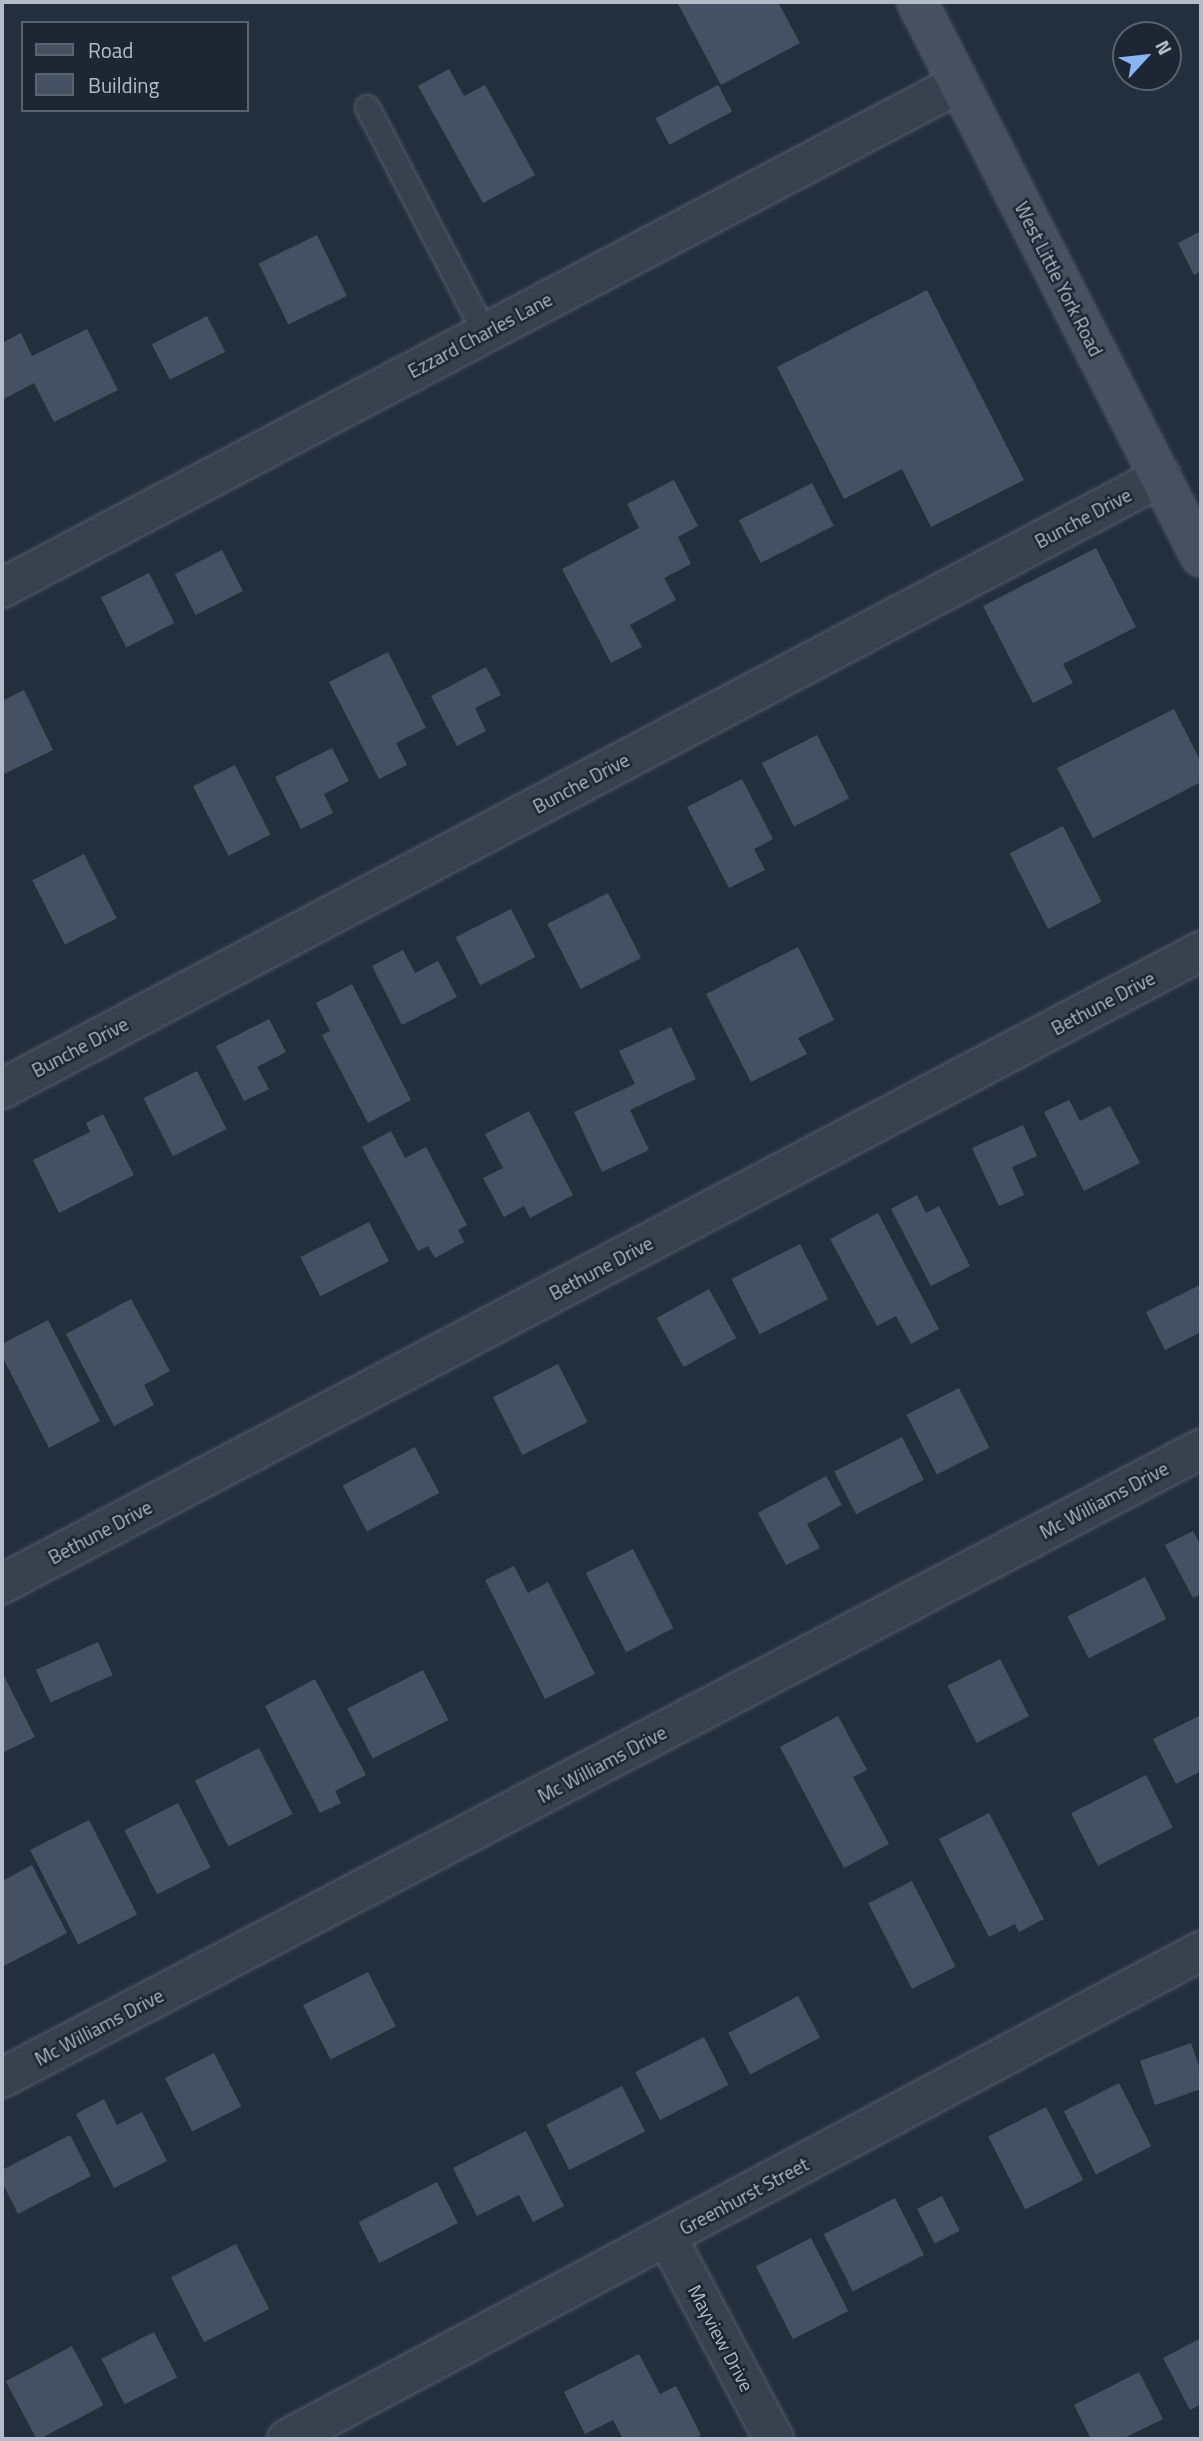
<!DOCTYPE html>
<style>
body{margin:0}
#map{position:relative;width:1203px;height:2441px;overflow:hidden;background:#242f3e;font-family:"Titillium Web",sans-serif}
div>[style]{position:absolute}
.building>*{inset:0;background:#455162;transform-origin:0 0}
.roads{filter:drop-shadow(0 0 2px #565f6c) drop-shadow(0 0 2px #565f6c)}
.lane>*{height:23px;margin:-11.5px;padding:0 11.5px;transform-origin:11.5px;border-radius:11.5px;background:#38414e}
.street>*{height:38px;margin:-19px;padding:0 19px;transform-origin:19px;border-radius:19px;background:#38414e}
.secondary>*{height:38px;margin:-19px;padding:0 19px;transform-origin:19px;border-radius:19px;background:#465061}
span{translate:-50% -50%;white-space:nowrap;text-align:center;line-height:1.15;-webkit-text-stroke:5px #1d2633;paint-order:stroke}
.street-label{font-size:19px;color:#b4bcc9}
.frame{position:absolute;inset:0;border:4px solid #b4bcc9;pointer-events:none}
.legend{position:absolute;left:21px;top:21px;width:228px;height:91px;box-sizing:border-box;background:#1d2633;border:2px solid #59626f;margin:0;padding:9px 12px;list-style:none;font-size:21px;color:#b4bcc9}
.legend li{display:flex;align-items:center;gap:14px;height:35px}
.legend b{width:35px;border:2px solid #59626f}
.north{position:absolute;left:1112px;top:21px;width:70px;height:70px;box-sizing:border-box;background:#1d2633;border:2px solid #59626f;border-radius:50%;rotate:63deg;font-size:19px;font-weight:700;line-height:28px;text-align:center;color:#b4bcc9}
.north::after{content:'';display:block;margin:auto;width:24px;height:32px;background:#8ab4f8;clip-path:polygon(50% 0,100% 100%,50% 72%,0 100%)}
</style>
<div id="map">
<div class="building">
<div style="clip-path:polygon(677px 2px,778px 2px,800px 43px,721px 85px)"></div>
<div style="clip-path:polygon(449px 69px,464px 96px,485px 85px,535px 175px,483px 203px,418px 86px)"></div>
<div style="left:718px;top:85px;width:30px;height:71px;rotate:62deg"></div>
<div style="clip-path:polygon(1201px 231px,1201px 271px,1194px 275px,1178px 243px)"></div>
<div style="left:317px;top:235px;width:68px;height:65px;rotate:64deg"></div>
<div style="clip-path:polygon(927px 290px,1024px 480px,931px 527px,902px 469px,844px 499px,777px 367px)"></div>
<div style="left:207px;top:316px;width:40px;height:62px;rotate:63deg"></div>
<div style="clip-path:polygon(87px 329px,118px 390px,54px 422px,34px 383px,2px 400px,2px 343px,21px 333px,32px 356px)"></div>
<div style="clip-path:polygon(674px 480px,698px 526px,678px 537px,691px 564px,664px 578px,676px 600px,630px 625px,642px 647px,611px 663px,562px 569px,639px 528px,627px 504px)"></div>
<div style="left:812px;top:483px;width:48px;height:82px;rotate:63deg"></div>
<div style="clip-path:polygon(1096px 548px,1136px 627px,1063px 664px,1073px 683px,1033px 703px,983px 606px)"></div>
<div style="left:222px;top:550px;width:46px;height:53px;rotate:63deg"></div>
<div style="left:149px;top:573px;width:56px;height:54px;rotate:63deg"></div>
<div style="clip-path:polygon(388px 652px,426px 728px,396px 743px,407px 765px,379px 779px,329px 682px)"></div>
<div style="clip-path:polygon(486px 667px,501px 695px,475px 708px,486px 731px,457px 746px,431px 696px)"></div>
<div style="clip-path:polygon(24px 690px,53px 750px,2px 775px,2px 701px)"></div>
<div style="clip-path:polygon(1174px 709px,1201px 762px,1201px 782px,1093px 838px,1057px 768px)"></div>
<div style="left:817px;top:735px;width:71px;height:62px;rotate:63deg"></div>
<div style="clip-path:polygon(332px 748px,349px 781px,324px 794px,333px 813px,301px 829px,275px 777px)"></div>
<div style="left:235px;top:765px;width:78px;height:47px;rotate:63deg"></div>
<div style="clip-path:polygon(742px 779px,773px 839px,754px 849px,765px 870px,729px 888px,687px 807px)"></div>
<div style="left:1063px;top:826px;width:85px;height:60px;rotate:63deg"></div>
<div style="left:84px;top:854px;width:72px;height:58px;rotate:63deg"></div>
<div style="left:608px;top:893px;width:73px;height:68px;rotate:63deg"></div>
<div style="left:511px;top:909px;width:54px;height:62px;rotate:63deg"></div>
<div style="clip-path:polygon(798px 947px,834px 1020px,798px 1038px,807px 1054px,751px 1082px,706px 994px)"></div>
<div style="clip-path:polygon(403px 950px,415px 973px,438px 961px,457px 997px,402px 1025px,372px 966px)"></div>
<div style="clip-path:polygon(352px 984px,411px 1100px,368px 1123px,322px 1035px,330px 1031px,316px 1003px)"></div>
<div style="clip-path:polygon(269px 1019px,286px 1052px,257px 1067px,269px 1089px,244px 1101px,216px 1046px)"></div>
<div style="clip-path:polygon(671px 1027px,696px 1079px,630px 1110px,649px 1150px,602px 1172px,574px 1112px,635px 1084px,619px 1051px)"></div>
<div style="left:197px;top:1071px;width:65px;height:60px;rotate:63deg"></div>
<div style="clip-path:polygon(1069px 1100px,1080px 1121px,1110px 1106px,1140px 1163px,1084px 1191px,1044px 1112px)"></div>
<div style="clip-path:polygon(529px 1111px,573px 1195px,530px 1218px,524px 1206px,504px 1217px,483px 1178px,503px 1168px,485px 1134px)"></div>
<div style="clip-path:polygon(103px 1114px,134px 1175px,59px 1213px,33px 1160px,90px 1132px,86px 1123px)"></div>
<div style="clip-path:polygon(1023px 1125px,1037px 1156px,1012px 1167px,1024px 1195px,999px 1206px,972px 1148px)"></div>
<div style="clip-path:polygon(391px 1131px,405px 1158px,426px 1147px,467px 1225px,458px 1230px,464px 1242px,435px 1258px,428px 1246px,418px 1251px,362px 1147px)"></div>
<div style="clip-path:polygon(917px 1195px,926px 1213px,939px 1206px,970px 1266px,931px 1286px,891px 1209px)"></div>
<div style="clip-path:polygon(878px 1213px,939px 1329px,911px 1344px,896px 1316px,877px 1326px,830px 1239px)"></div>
<div style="left:369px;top:1222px;width:44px;height:77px;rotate:63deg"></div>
<div style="left:800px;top:1244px;width:62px;height:77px;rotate:63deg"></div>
<div style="clip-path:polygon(1200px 1285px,1201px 1332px,1165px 1350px,1146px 1312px)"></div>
<div style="left:709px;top:1289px;width:56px;height:60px;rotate:61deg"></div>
<div style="clip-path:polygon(131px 1299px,170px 1371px,144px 1385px,154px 1405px,114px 1426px,66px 1334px)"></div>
<div style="clip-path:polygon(48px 1320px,100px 1421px,49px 1448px,2px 1356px,2px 1344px)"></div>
<div style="left:558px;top:1364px;width:65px;height:73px;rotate:63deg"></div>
<div style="left:959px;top:1388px;width:67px;height:59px;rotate:63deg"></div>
<div style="left:902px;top:1437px;width:48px;height:76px;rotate:63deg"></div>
<div style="left:415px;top:1447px;width:52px;height:82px;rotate:62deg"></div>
<div style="clip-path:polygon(826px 1476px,842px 1505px,807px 1524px,820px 1548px,786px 1565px,758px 1513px)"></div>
<div style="clip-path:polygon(1193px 1531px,1201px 1546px,1201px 1594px,1193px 1598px,1165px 1545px)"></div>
<div style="left:633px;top:1549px;width:89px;height:53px;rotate:63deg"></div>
<div style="clip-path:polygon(514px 1566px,528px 1593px,548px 1582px,595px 1674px,545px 1699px,485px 1580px)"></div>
<div style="left:1145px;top:1577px;width:47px;height:87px;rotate:63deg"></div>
<div style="left:98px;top:1642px;width:36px;height:68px;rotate:66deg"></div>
<div style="left:1000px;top:1659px;width:64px;height:59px;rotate:63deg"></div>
<div style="left:423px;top:1670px;width:56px;height:85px;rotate:63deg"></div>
<div style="clip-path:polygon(2px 1672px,35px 1737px,2px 1753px)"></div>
<div style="clip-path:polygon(315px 1679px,366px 1775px,335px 1791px,341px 1803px,320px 1813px,265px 1706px)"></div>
<div style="clip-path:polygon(1201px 1715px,1201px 1771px,1176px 1784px,1153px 1739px)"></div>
<div style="clip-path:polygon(838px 1716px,867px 1770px,853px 1777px,889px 1844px,844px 1868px,780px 1747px)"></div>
<div style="left:259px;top:1748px;width:74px;height:72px;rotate:63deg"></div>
<div style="left:1146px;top:1775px;width:59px;height:84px;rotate:63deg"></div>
<div style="left:178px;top:1803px;width:72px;height:60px;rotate:63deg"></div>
<div style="clip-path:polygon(989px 1813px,1044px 1919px,1019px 1932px,1015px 1924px,989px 1937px,939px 1839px)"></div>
<div style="left:89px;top:1820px;width:106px;height:66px;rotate:63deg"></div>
<div style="clip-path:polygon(32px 1865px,67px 1933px,2px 1967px,2px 1881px)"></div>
<div style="left:912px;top:1881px;width:96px;height:49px;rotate:63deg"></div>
<div style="left:368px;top:1972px;width:61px;height:73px;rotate:63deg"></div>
<div style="left:798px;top:1996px;width:47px;height:79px;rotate:62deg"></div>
<div style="left:704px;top:2037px;width:54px;height:77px;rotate:63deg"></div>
<div style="clip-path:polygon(1191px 2043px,1201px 2072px,1201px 2089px,1155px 2105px,1140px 2061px)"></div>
<div style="left:214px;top:2053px;width:60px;height:55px;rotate:63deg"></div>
<div style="left:1119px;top:2083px;width:71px;height:62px;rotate:63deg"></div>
<div style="left:622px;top:2086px;width:51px;height:85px;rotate:63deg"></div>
<div style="clip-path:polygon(104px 2099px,117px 2125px,142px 2112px,167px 2161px,114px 2188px,76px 2114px)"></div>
<div style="left:1046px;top:2107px;width:82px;height:65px;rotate:63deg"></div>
<div style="clip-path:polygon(526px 2131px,564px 2206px,533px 2222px,519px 2195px,477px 2216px,453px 2168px)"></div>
<div style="clip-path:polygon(70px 2135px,91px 2176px,18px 2214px,2px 2182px,2px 2170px)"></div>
<div style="left:437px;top:2182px;width:46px;height:88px;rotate:63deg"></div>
<div style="left:942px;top:2196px;width:39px;height:28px;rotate:63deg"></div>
<div style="left:895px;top:2198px;width:64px;height:80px;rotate:63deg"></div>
<div style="left:811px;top:2238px;width:82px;height:62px;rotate:63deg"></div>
<div style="left:236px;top:2244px;width:73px;height:73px;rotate:63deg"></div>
<div style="left:154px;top:2332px;width:51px;height:59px;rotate:63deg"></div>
<div style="clip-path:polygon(1201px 2338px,1201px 2404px,1190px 2410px,1163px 2358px)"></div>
<div style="left:72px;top:2346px;width:67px;height:75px;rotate:62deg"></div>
<div style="clip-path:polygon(639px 2354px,660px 2394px,676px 2386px,701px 2435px,693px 2439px,623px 2439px,613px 2420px,585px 2434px,564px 2392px)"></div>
<div style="clip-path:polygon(1139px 2372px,1163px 2419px,1122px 2439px,1091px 2439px,1074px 2405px)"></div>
</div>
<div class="roads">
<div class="lane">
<div style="left:367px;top:107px;width:254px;rotate:62.5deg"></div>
</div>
<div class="street">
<div style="left:2px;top:588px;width:1081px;rotate:-27.8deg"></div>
<div style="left:2px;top:1089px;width:1311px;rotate:-27.84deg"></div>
<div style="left:2px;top:1584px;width:1356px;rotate:-27.83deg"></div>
<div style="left:2px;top:2078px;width:1354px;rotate:-27.68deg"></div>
<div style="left:667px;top:2237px;width:229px;rotate:62.1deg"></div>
<div style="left:287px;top:2439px;width:1036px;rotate:-28.1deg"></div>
</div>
<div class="secondary">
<div style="left:917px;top:2px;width:623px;rotate:62.9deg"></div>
</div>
</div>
<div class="street-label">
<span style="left:1059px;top:279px;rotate:63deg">West Little York Road</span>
<span style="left:480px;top:335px;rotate:-28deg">Ezzard Charles Lane</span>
<span style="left:1083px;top:518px;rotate:-28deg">Bunche Drive</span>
<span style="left:581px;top:783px;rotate:-28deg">Bunche Drive</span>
<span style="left:1103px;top:1003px;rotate:-28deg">Bethune Drive</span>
<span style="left:80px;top:1047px;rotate:-28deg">Bunche Drive</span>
<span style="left:601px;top:1268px;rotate:-28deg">Bethune Drive</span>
<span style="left:1104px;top:1500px;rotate:-28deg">Mc Williams Drive</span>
<span style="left:100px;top:1532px;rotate:-28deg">Bethune Drive</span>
<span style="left:602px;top:1764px;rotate:-28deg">Mc Williams Drive</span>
<span style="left:99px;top:2027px;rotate:-28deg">Mc Williams Drive</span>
<span style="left:744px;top:2196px;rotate:-28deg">Greenhurst Street</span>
<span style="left:721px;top:2338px;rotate:62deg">Mayview Drive</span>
</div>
<div class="frame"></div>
<ul class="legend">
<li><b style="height:9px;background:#465061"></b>Road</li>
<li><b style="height:19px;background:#455162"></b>Building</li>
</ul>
<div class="north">N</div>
</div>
